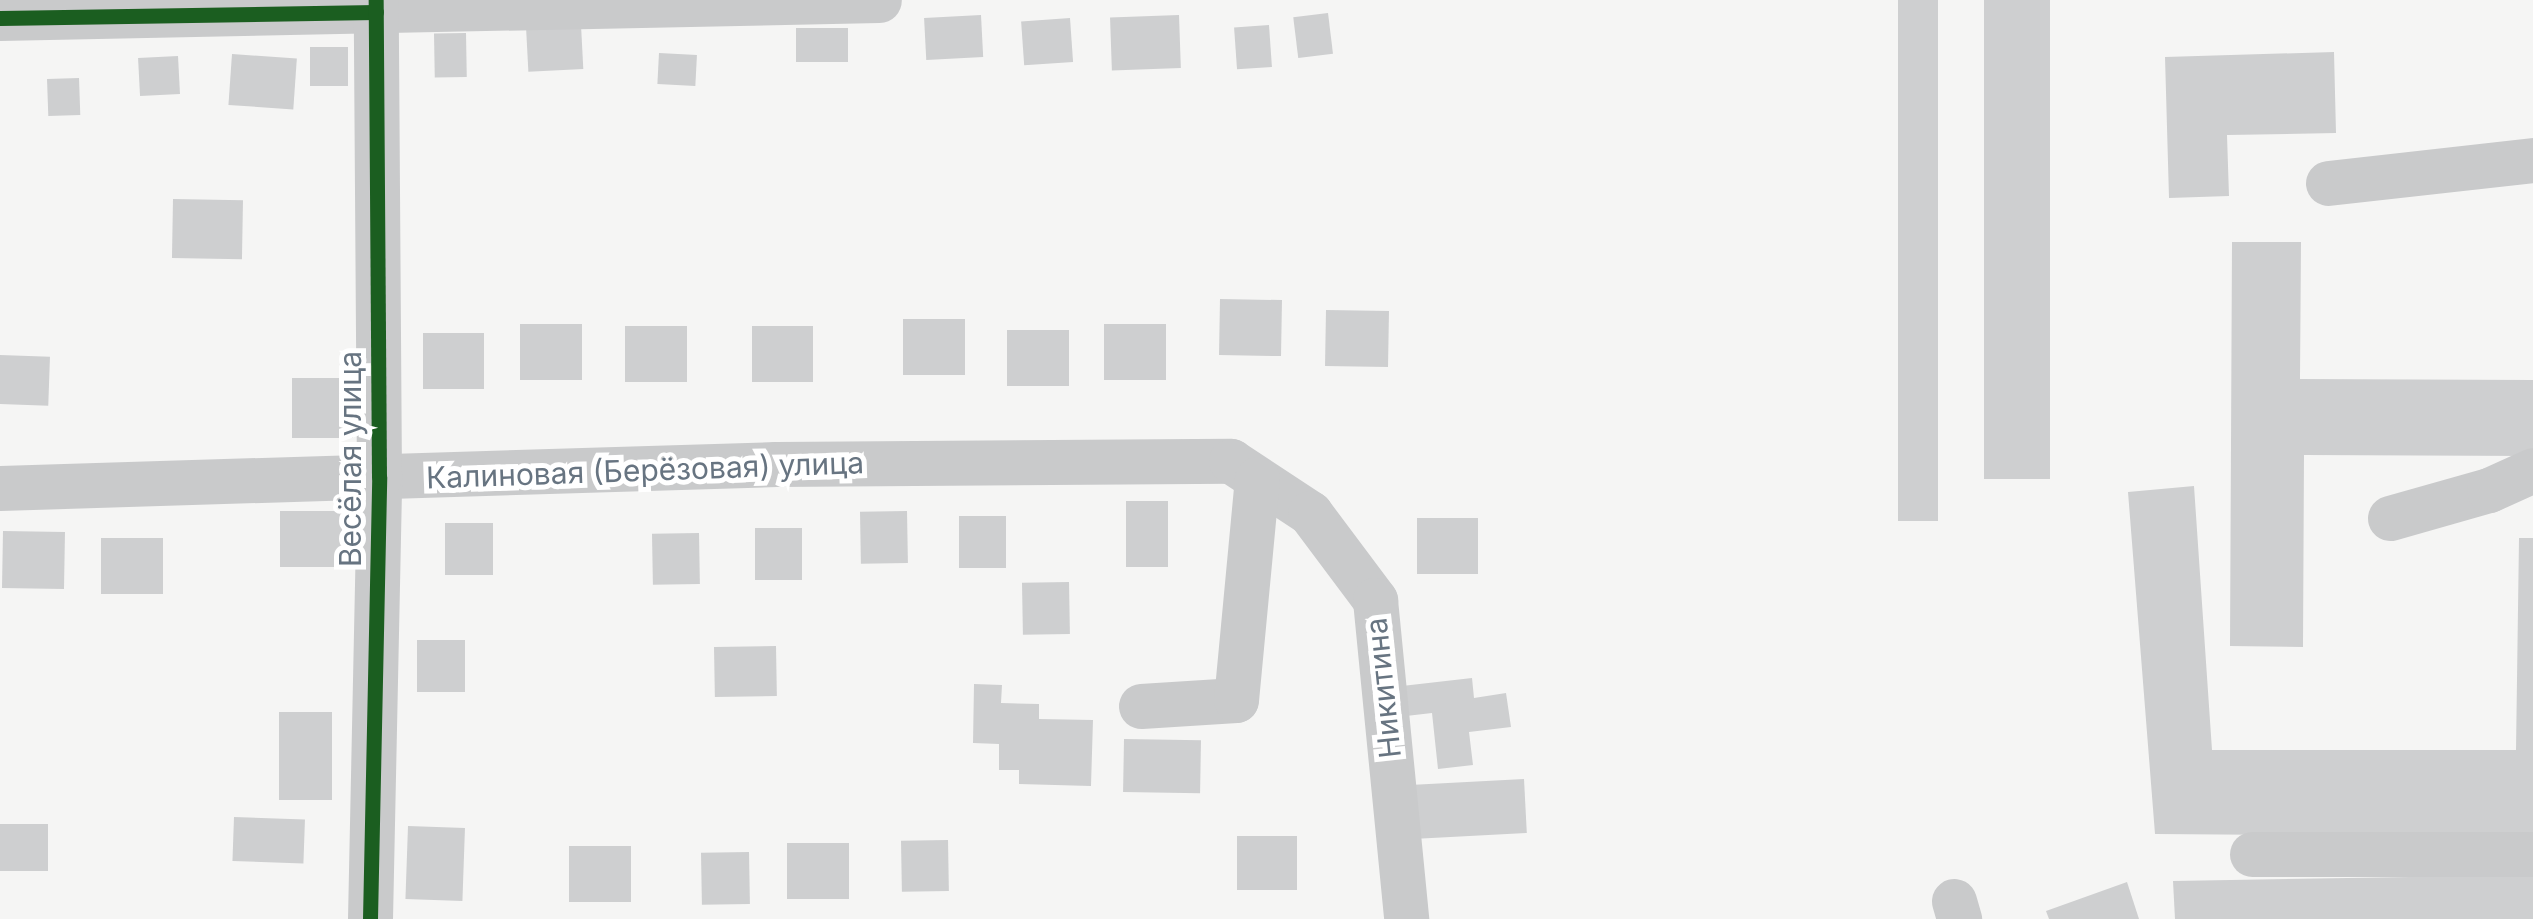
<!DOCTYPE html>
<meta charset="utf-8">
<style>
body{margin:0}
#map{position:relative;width:2533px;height:919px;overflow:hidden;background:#f5f5f4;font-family:Inter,sans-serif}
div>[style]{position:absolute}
.building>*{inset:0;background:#cecfd0;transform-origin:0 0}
.minor>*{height:45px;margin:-22.5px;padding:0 22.5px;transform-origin:22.5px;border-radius:22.5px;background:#c9cacb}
.cycleway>*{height:15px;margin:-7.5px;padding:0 7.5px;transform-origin:7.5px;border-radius:7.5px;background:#1b5e20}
span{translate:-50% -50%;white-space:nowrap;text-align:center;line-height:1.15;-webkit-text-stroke:10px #fff;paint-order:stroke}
.street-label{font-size:30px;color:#677481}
</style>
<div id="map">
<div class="building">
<div style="left:1898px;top:0;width:40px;height:521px"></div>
<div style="left:1984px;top:0;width:66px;height:479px"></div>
<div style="left:1328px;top:13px;width:41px;height:35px;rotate:83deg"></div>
<div style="left:981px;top:15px;width:42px;height:57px;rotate:87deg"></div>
<div style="left:1179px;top:15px;width:53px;height:69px;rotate:88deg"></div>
<div style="left:1070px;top:18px;width:44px;height:49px;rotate:86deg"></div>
<div style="left:581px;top:25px;width:44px;height:55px;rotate:87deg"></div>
<div style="left:1269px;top:25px;width:42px;height:35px;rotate:86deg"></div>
<div style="left:796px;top:28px;width:52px;height:34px"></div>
<div style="left:466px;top:33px;width:44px;height:32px;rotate:89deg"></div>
<div style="left:310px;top:47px;width:38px;height:39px"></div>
<div style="clip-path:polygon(2334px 52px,2336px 133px,2227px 135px,2229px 196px,2169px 198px,2165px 57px)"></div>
<div style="left:659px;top:53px;width:38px;height:31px;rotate:3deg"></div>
<div style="left:232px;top:54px;width:65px;height:51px;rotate:4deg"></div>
<div style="left:178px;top:56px;width:38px;height:40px;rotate:87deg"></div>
<div style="left:79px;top:78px;width:37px;height:32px;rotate:88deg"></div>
<div style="left:173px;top:199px;width:70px;height:59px;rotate:1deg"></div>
<div style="clip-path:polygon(2232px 242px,2301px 242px,2300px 379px,2533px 380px,2533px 456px,2304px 455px,2303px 647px,2230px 646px)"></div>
<div style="left:1220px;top:299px;width:62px;height:56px;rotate:1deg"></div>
<div style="left:1326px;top:310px;width:63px;height:56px;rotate:1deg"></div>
<div style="left:903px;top:319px;width:62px;height:56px"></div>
<div style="left:520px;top:324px;width:62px;height:56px"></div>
<div style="left:1104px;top:324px;width:62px;height:56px"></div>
<div style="left:625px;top:326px;width:62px;height:56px"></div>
<div style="left:752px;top:326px;width:61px;height:56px"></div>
<div style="left:1007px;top:330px;width:62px;height:56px"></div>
<div style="left:423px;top:333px;width:61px;height:56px"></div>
<div style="left:0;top:355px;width:50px;height:49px;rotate:2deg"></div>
<div style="left:292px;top:378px;width:61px;height:60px"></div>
<div style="clip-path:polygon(2194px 486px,2212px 750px,2516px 750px,2519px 538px,2533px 538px,2533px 837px,2155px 834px,2128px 492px)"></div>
<div style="left:1126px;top:501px;width:42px;height:66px"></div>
<div style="left:280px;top:511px;width:62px;height:56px"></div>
<div style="left:907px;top:511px;width:52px;height:47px;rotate:89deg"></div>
<div style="left:959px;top:516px;width:47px;height:52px"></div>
<div style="left:1417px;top:518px;width:61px;height:56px"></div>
<div style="left:445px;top:523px;width:48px;height:52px"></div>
<div style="left:755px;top:528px;width:47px;height:52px"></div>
<div style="left:3px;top:531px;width:62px;height:57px;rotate:1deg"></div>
<div style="left:699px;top:533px;width:51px;height:47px;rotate:89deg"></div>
<div style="left:101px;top:538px;width:62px;height:56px"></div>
<div style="left:1069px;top:582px;width:52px;height:47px;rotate:89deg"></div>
<div style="left:417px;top:640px;width:48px;height:52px"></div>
<div style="left:776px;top:646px;width:50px;height:62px;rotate:89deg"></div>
<div style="clip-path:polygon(1472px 678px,1474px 698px,1506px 693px,1511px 727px,1469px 732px,1473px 765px,1438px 769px,1432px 713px,1406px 716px,1402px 686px)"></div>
<div style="clip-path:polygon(974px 684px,1002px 685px,1001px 703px,1039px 704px,1039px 719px,1093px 720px,1091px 786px,1019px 784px,1019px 770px,999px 770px,999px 744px,973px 743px)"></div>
<div style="left:279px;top:712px;width:53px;height:88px"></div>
<div style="left:1124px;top:739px;width:77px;height:53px;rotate:1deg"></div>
<div style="left:1524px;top:779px;width:54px;height:119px;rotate:87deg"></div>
<div style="left:234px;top:817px;width:71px;height:44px;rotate:2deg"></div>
<div style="left:0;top:824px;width:48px;height:47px"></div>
<div style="left:408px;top:826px;width:57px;height:73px;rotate:2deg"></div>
<div style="left:1237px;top:836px;width:60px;height:54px"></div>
<div style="left:948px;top:840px;width:51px;height:47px;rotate:89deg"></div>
<div style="left:787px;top:843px;width:62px;height:56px"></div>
<div style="left:569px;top:846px;width:62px;height:56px"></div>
<div style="left:749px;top:852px;width:52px;height:48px;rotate:89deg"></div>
<div style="clip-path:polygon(2533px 875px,2533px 919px,2175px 919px,2173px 881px)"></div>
<div style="clip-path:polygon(2127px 882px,2139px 919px,2049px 919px,2046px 911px)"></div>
</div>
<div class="minor">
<div style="left:0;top:18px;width:879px;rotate:-1.17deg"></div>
<div style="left:2328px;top:183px;width:206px;rotate:-6.4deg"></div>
<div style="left:0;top:488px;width:776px;rotate:-1.77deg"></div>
<div style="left:776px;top:464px;width:455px;rotate:-0.4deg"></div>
<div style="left:1231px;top:461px;width:95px;rotate:33.4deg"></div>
<div style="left:1310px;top:513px;width:109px;rotate:53.2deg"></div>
<div style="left:1375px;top:600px;width:321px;rotate:84.4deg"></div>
<div style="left:2390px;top:518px;width:103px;rotate:-15.8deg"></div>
<div style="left:2489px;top:490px;width:48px;rotate:-24.4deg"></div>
<div style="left:1141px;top:706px;width:95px;rotate:-3.6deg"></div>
<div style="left:1236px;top:700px;width:222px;rotate:-84.6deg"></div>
<div style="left:2252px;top:854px;width:281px"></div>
<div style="left:1954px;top:901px;width:19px;rotate:74deg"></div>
<div style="left:370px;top:919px;width:442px;rotate:-88.8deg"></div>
<div style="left:379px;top:477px;width:477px;rotate:-90.4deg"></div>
</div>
<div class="cycleway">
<div style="left:0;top:18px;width:376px;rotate:-0.9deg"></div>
<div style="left:370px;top:919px;width:442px;rotate:-88.8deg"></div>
<div style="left:379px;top:477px;width:477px;rotate:-90.4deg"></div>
</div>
<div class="street-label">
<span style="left:350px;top:459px;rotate:-90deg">Весёлая улица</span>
<span style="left:645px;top:470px;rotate:-2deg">Калиновая (Берёзовая) улица</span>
<span style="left:1383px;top:688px;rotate:-96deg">Никитина</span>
</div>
</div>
